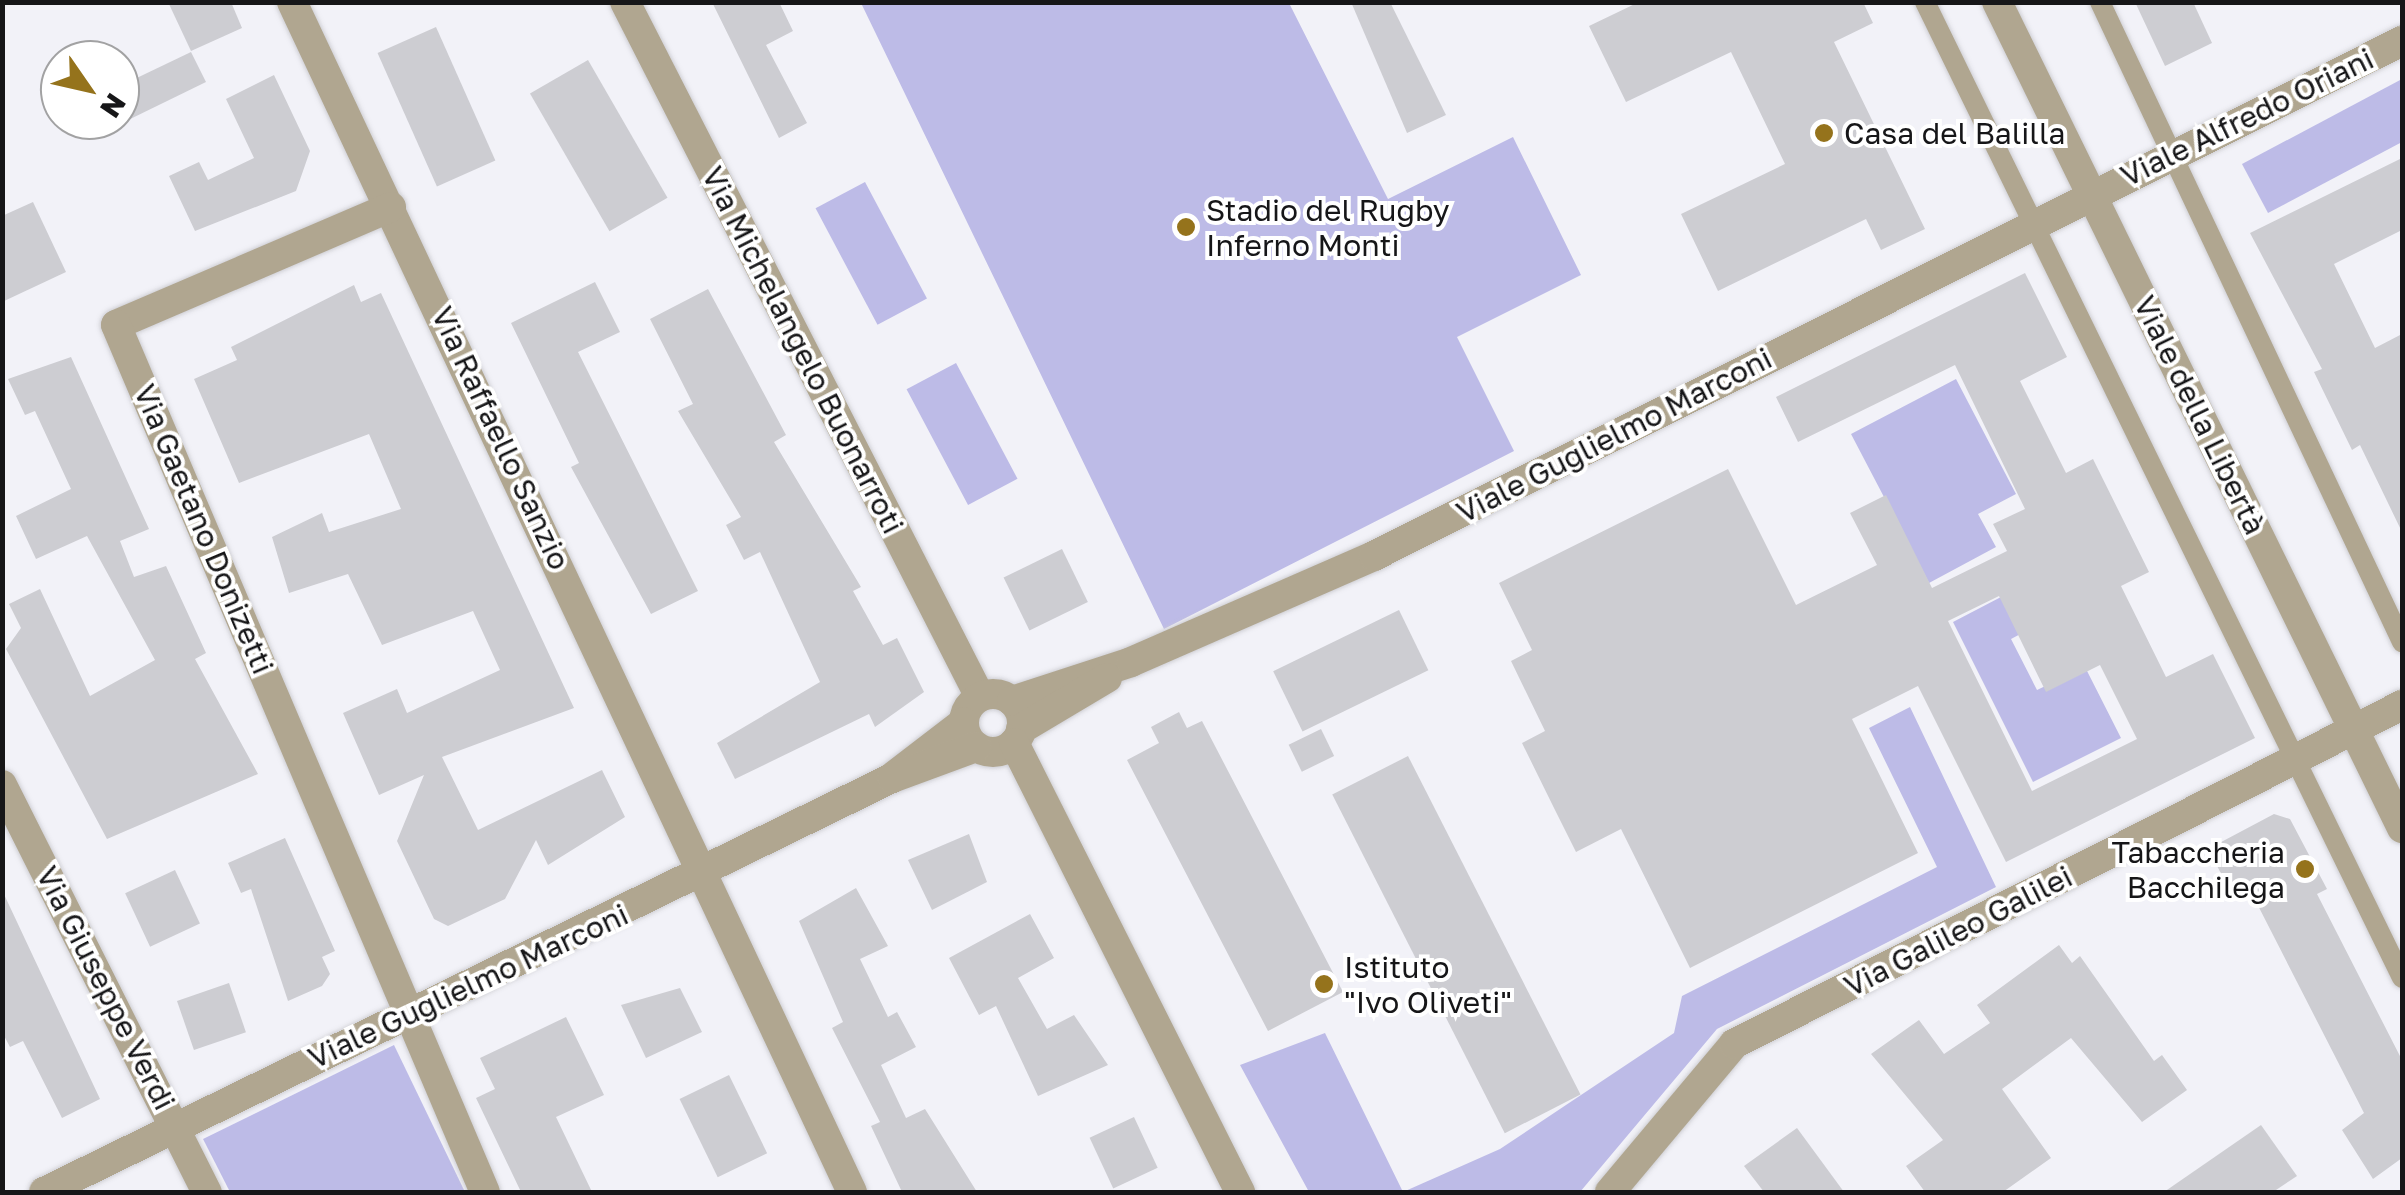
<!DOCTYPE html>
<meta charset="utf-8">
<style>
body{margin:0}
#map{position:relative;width:2405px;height:1195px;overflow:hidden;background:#f2f2f8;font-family:"Golos Text",sans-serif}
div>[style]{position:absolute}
.green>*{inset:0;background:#bdbbe7;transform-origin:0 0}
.building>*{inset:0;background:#cdcdd2;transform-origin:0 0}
.roads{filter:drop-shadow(0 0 2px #cfcfd4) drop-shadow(0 0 2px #cfcfd4)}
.service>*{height:20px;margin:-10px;padding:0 10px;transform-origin:10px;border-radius:10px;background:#b0a690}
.minor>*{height:30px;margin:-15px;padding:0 15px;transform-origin:15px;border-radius:15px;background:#b0a690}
.minor>.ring{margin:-15px;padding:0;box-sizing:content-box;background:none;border:30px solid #b0a690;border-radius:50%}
.dots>*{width:28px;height:28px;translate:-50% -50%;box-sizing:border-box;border:5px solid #fff;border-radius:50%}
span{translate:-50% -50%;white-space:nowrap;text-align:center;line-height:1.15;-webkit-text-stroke:8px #fff;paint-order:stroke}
.street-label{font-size:30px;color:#161618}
.poi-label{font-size:30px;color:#161618}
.left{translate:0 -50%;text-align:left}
.right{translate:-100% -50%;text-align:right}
.frame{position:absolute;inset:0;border:5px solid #161618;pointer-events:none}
.north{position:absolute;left:40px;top:40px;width:100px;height:100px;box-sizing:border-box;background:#fff;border:2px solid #a2a2a3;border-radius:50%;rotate:124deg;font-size:28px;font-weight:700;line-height:40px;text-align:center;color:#161618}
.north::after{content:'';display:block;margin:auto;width:35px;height:45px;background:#95731c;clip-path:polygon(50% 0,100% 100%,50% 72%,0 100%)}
</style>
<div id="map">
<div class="green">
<div style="clip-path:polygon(861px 3px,1289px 3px,1388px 199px,1513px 137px,1581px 275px,1457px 337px,1514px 451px,1164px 629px)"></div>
<div style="clip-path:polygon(2402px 79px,2402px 142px,2268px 213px,2242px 164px)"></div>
<div style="left:865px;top:182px;width:132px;height:56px;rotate:62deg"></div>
<div style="left:956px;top:363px;width:131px;height:56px;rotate:62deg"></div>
<div style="clip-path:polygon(1956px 379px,2016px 494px,1978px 514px,1996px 547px,1929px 583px,1851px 434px)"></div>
<div style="clip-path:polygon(2024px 585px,2043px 622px,2011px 639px,2037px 690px,2085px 667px,2121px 738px,2033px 782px,1953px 622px)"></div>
<div style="clip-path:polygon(1910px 707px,1996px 887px,1717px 1029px,1580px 1192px,1309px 1192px,1240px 1065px,1325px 1033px,1403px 1192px,1500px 1149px,1674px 1033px,1682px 996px,1937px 867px,1869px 728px)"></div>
<div style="clip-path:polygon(394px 1045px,465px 1192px,230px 1192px,203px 1139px)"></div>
</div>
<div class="building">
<div style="clip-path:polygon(168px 2px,231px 2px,242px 28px,191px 51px)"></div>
<div style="clip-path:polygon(712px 2px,779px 2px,793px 31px,766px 45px,807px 123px,779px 138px)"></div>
<div style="clip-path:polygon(1351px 2px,1390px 2px,1446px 115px,1407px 133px)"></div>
<div style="clip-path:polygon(1639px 2px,1863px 2px,1873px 23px,1834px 42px,1925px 229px,1881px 250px,1866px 219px,1718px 291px,1681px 214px,1785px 164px,1731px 52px,1626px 102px,1589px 26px)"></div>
<div style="clip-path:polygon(2135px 2px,2193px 2px,2212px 43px,2165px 66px)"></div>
<div style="left:436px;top:27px;width:146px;height:64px;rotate:66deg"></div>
<div style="clip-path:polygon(191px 52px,206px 82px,120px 124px,120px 86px)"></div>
<div style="left:588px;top:60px;width:159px;height:67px;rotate:60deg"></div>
<div style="clip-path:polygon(274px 75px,310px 151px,296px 191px,195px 231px,169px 176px,199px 162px,208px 180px,254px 158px,226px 99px)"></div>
<div style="clip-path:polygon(2402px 158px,2402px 230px,2334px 264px,2375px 348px,2402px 334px,2402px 532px,2360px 445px,2352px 450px,2314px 372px,2322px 369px,2250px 233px)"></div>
<div style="clip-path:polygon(33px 202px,66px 272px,2px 302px,2px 216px)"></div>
<div style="clip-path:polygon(evenodd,2025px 273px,2067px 357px,2020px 381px,2066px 473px,2093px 459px,2149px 572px,2121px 586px,2166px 677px,2213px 654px,2255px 738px,2006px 862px,1918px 686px,1852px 719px,1918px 853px,1690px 968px,1621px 829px,1576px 852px,1554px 808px,1522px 743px,1545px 731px,1511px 661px,1532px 650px,1499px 583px,1728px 469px,1796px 605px,1877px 565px,1850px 513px,1886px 495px,1932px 588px,2007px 551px,1993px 524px,2025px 509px,1955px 365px,1798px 442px,1776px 397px,2025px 273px,1999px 596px,2046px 692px,2100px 665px,2137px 739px,2032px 791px,1948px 621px,1999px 596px)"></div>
<div style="clip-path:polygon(595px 282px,620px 332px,578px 352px,698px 591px,651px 614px,571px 467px,579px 463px,511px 323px)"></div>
<div style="clip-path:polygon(354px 285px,361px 302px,381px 293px,574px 708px,442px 757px,478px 830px,602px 770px,625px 817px,548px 865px,536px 840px,505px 899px,448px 926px,434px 919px,397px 841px,424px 775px,379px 795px,343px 713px,397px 689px,407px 713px,500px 670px,473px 611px,382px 645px,348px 574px,289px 593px,272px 537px,322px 513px,329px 532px,401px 509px,369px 434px,239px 483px,194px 379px,237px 360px,231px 347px)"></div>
<div style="clip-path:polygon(708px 289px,786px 435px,774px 442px,861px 587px,853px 591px,883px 645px,897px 638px,924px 692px,875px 727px,869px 714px,735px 779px,717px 743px,820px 682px,760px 552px,744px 560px,726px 525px,741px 517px,678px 411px,693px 404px,650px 319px)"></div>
<div style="clip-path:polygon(71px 357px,149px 529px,120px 541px,134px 577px,166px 566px,206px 653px,195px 659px,258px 774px,107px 839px,6px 649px,21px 628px,9px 604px,40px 589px,90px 696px,155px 660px,87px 536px,36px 559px,16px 516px,71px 489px,35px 411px,25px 415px,8px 379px)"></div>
<div style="left:1062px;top:549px;width:59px;height:65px;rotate:64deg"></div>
<div style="left:1399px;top:610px;width:67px;height:140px;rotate:64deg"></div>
<div style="clip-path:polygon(1179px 712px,1187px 728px,1202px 721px,1343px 992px,1268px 1031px,1127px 760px,1159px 743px,1151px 727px)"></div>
<div style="left:1321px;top:729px;width:30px;height:36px;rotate:64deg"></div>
<div style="left:1408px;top:756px;width:380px;height:85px;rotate:63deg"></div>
<div style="clip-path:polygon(2274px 814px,2290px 819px,2327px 889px,2317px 894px,2402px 1060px,2402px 1158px,2373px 1179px,2342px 1130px,2364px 1113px,2249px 888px,2233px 896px,2208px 849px)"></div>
<div style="clip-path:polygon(969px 834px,987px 882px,932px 910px,908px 860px)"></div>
<div style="clip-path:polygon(285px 838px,335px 951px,322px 957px,330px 974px,322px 986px,288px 1001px,251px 889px,241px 893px,228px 863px)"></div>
<div style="left:175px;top:870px;width:59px;height:55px;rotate:65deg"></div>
<div style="clip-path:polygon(856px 888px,888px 946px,860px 959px,888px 1017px,897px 1012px,916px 1047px,881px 1065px,906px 1118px,925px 1109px,977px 1192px,902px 1192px,871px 1126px,880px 1122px,832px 1028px,843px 1022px,799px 921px)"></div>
<div style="clip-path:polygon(2px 890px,100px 1099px,62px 1118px,23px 1041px,10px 1047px,2px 1032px)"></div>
<div style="clip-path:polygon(1030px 914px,1054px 958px,1018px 978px,1047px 1029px,1074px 1015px,1108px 1065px,1038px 1096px,996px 1006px,979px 1015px,949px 958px)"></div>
<div style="clip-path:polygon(2059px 945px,2072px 963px,2080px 956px,2154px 1061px,2162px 1055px,2187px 1090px,2142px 1122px,2071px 1038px,2002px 1089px,2051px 1158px,2003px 1192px,1925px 1192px,1906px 1166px,1943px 1140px,1871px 1054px,1919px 1020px,1944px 1054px,1990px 1023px,1977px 1005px)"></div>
<div style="left:229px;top:983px;width:52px;height:55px;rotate:71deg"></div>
<div style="clip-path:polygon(680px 988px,702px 1032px,646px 1058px,621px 1005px)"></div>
<div style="clip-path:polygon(566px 1017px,604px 1095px,556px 1117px,592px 1192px,521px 1192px,476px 1098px,495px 1089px,480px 1058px)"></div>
<div style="left:729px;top:1075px;width:87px;height:55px;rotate:64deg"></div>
<div style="left:1134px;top:1117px;width:56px;height:49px;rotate:65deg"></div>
<div style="clip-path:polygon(2261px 1125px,2297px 1176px,2273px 1192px,2164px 1192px)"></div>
<div style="clip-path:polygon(1797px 1128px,1844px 1192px,1764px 1192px,1744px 1166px)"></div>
</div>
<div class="roads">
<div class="service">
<div style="left:1925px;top:2px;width:1086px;rotate:63.95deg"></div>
<div style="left:2100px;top:2px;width:708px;rotate:64.74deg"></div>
</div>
<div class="minor">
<div style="left:292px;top:2px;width:1315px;rotate:64.8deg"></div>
<div style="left:625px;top:2px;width:780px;rotate:62.94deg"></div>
<div style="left:1997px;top:2px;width:920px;rotate:63.88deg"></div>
<div style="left:391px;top:207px;width:299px;rotate:156.8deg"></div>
<div style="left:116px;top:325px;width:942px;rotate:66.95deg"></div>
<div class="ring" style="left:964px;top:694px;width:28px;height:28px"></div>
<div style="left:1012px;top:701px;width:125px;rotate:-18.1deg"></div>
<div style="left:1131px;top:662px;width:265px;rotate:-23.6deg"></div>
<div style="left:1374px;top:556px;width:1150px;rotate:-26.61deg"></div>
<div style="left:1021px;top:729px;width:100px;rotate:-30.7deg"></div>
<div style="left:1014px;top:743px;width:503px;rotate:63.28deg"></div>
<div style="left:894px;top:776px;width:88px;rotate:-37.6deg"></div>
<div style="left:2px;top:785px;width:456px;rotate:63.3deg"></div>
<div style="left:44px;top:1192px;width:944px;rotate:-26.02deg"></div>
<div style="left:892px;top:778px;width:90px;rotate:-20.3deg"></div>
<div style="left:1610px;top:1192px;width:193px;rotate:-50deg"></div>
<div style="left:1734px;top:1044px;width:749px;rotate:-26.91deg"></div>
</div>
</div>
<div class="dots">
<div style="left:1824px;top:133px;background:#95731c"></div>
<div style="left:1186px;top:227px;background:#95731c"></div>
<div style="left:2305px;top:869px;background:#95731c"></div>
<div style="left:1324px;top:984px;background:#95731c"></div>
</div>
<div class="street-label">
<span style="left:2247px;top:117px;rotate:-26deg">Viale Alfredo Oriani</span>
<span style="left:803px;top:350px;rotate:63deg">Via Michelangelo Buonarroti</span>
<span style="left:2200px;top:415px;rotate:64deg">Viale della Libertà</span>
<span style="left:1614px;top:435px;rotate:-27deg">Viale Guglielmo Marconi</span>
<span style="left:501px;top:438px;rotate:65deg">Via Raffaello Sanzio</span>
<span style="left:204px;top:529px;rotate:67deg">Via Gaetano Donizetti</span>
<span style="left:1958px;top:931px;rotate:-27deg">Via Galileo Galilei</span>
<span style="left:468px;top:986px;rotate:-25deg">Viale Guglielmo Marconi</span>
<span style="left:106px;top:988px;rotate:63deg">Via Giuseppe Verdi</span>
</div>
<div class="poi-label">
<span class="left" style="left:1844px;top:133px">Casa del Balilla</span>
<span class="left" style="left:1206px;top:227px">Stadio del Rugby<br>Inferno Monti</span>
<span class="right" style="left:2285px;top:869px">Tabaccheria<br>Bacchilega</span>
<span class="left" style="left:1344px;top:984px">Istituto<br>"Ivo Oliveti"</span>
</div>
<div class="frame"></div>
<div class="north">N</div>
</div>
